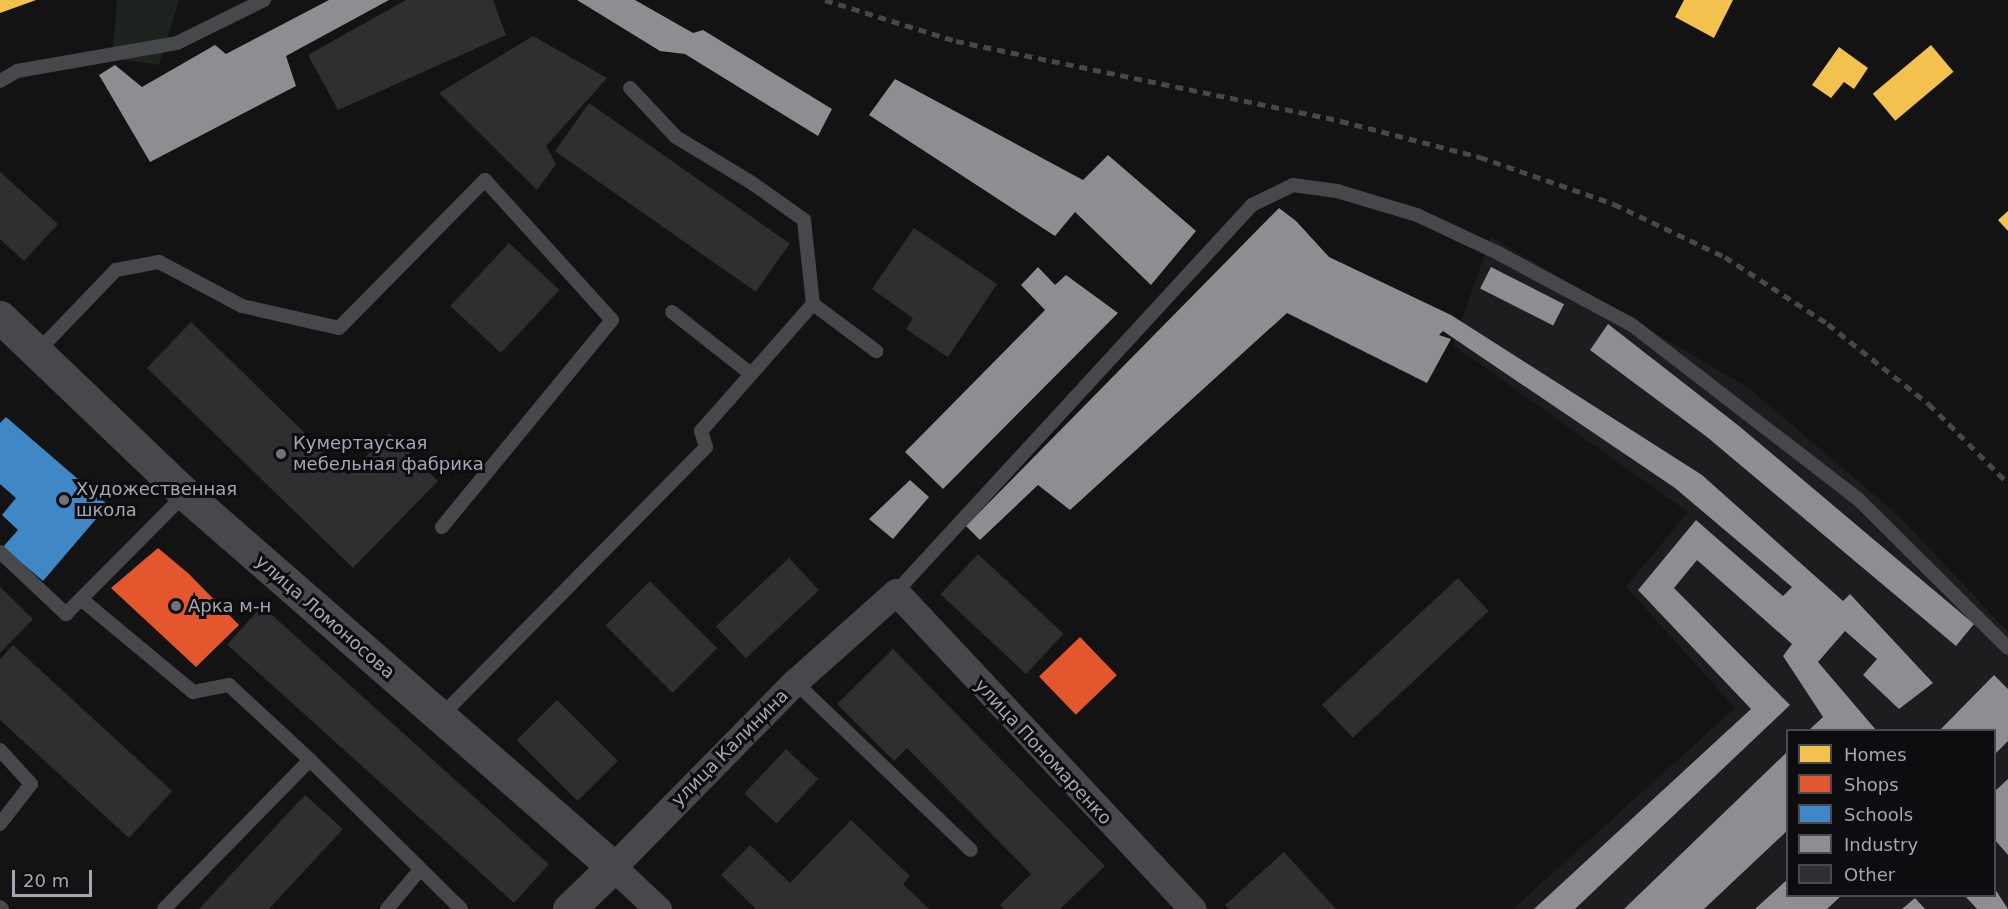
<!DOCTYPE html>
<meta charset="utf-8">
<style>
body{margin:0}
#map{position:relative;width:2008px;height:909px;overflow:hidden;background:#131313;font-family:"DejaVu Sans",sans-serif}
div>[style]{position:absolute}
.built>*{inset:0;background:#1d1d1f}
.green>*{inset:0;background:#1d231e}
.homes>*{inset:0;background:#f2c14e;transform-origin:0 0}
.shops>*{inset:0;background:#e4572e;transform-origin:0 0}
.schools>*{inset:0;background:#3f88c5}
.industry>*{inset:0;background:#8d8d92;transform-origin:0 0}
.building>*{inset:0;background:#2f2f31;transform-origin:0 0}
.service>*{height:14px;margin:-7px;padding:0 7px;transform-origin:7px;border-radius:7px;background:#47484c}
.minor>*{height:27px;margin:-13.5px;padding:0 13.5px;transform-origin:13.5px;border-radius:13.5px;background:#47484c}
.tertiary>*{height:33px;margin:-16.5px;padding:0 16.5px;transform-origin:16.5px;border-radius:16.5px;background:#47484c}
.rail>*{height:4.5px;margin-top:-2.25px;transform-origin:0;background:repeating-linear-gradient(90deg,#48484c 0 8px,transparent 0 14px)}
.dots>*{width:16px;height:16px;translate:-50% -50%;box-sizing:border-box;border:3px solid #0d0d0f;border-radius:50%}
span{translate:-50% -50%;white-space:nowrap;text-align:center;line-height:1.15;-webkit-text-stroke:6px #0d0d0f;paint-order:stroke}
.poi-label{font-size:18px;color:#a4a6b4}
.left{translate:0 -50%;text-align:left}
.street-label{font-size:18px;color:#a4a6b4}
.legend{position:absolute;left:1786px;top:729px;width:210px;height:168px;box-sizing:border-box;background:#0d0d0f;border:2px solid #494a51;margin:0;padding:8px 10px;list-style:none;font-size:18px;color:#a4a6b4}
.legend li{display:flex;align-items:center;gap:12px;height:30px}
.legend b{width:30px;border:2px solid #494a51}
.scale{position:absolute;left:12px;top:870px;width:80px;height:27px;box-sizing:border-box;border:3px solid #a4a6b4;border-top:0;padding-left:8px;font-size:18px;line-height:21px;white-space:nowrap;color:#a4a6b4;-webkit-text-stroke:4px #0d0d0f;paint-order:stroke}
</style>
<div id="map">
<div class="built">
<div style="clip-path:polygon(evenodd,1491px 237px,1750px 389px,1901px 518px,2008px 632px,2008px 909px,1513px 909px,1735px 708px,1626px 587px,1688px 512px,1453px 345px,1491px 237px,1788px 730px,1994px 730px,1994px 896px,1788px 896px,1788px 730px)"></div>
</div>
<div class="green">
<div style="clip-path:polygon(117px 0,179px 0,159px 65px,112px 58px)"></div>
</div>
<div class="homes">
<div style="clip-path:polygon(0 0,36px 0,0 13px)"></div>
<div style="clip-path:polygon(1684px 0,1733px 0,1714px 38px,1675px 17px)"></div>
<div style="left:1931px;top:45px;width:35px;height:76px;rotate:50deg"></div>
<div style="clip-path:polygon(1839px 47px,1868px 68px,1854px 89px,1844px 82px,1831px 98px,1812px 85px)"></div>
<div style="clip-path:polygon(2008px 211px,2008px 231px,1998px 220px)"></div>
</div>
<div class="shops">
<div style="clip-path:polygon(158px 548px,189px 574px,239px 625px,196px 667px,111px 588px)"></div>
<div style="left:1080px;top:637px;width:53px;height:57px;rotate:46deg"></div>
</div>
<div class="schools">
<div style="clip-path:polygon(6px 417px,108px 505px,43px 581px,3px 547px,18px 530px,2px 515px,16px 498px,0 484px,0 423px)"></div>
</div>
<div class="industry">
<div style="clip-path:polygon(329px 0,389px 0,286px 56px,296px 86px,150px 162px,99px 75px,115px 65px,142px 87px,215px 45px,226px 54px)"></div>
<div style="clip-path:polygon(577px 0,635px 0,693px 33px,703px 30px,832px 109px,818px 136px,685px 54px,660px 51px)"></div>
<div style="clip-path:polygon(895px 79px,1083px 180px,1108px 155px,1196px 231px,1151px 285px,1075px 212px,1055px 236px,869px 115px)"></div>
<div style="clip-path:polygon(1279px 208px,1296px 221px,1329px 257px,1451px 315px,1702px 475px,1843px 601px,1850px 594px,1933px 683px,1899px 709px,1863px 675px,1877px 659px,1845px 631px,1818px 662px,1876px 730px,1809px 730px,1823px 717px,1783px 656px,1792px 644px,1697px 560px,1674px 588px,1790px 705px,1575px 909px,1534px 909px,1751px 709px,1638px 590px,1696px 520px,1783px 596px,1792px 587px,1675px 488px,1443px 331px,1439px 335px,1451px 339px,1427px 383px,1287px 313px,1070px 510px,1038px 485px,980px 540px,966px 526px)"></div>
<div style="clip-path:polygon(1038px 267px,1055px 285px,1066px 275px,1118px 313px,943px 489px,905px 452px,1045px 310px,1021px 285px)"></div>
<div style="left:1491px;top:267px;width:82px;height:24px;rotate:27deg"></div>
<div style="clip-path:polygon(1608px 324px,1739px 426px,1974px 624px,1956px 646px,1707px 437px,1590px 350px)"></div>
<div style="clip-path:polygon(910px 480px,929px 497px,893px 539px,869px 519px)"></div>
<div style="clip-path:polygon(1994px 675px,2008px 689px,2008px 741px,1995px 754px,1995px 730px,1940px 730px)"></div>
<div style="clip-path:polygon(1788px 751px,1788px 830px,1704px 909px,1624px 909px)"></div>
<div style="clip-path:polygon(2008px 779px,2008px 855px,1995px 840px,1995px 791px)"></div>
<div style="clip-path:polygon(1788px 879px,1788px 896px,1841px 896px,1827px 909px,1755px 909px)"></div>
<div style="clip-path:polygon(1995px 889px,2008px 909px,1977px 909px,1965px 896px,1995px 896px)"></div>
<div style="clip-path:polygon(1915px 898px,1925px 909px,1902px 909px)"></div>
</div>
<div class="building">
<div style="clip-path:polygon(406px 0,493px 0,506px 35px,338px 110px,308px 55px)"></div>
<div style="clip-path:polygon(533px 36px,607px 78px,546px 146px,556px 164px,537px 190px,439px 93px)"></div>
<div style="left:589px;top:103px;width:245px;height:59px;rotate:35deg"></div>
<div style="clip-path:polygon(0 172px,58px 224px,24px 261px,0 239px)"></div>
<div style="clip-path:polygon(914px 228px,997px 284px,948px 357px,906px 329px,913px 318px,872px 289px)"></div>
<div style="left:509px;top:243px;width:69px;height:86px;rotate:43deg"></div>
<div style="clip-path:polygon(191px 322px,348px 475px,389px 433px,438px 481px,353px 568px,147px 368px)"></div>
<div style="left:978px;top:554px;width:117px;height:55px;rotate:43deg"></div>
<div style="left:789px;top:558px;width:44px;height:100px;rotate:47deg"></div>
<div style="left:1458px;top:578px;width:45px;height:186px;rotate:47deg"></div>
<div style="left:650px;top:581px;width:95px;height:63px;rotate:45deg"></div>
<div style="clip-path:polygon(0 587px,33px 619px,0 653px)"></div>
<div style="left:262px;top:606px;width:386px;height:52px;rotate:42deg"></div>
<div style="clip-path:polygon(13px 645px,172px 791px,129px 838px,0 720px,0 659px)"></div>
<div style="clip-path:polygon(893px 649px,1105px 866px,1060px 909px,1003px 909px,1000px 905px,1031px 874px,907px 748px,894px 761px,837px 704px)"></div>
<div style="left:557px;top:700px;width:86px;height:57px;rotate:45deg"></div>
<div style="left:786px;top:749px;width:44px;height:61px;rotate:43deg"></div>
<div style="clip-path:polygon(305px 795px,343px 829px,269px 909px,199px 909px)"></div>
<div style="clip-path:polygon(851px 820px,910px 876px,903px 884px,929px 909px,756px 909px,721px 875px,750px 845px,790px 883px)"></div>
<div style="clip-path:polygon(1284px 852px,1336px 909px,1229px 909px,1225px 905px)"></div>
</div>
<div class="service">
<div style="left:0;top:81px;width:20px;rotate:-30deg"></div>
<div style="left:17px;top:71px;width:162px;rotate:-9.9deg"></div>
<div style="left:177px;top:43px;width:97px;rotate:-26.3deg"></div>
<div style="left:630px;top:88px;width:67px;rotate:46.8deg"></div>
<div style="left:676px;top:137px;width:89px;rotate:31.2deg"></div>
<div style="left:752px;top:183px;width:64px;rotate:35.4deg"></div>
<div style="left:804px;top:220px;width:84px;rotate:83.9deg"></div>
<div style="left:672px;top:312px;width:100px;rotate:38.1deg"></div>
<div style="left:37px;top:352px;width:114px;rotate:-46.1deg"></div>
<div style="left:116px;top:270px;width:44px;rotate:-10.5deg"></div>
<div style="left:159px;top:262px;width:94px;rotate:27.9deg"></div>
<div style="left:242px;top:306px;width:99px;rotate:12.8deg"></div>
<div style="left:339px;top:328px;width:208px;rotate:-45.4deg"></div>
<div style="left:485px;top:180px;width:189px;rotate:47.8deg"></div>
<div style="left:612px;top:320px;width:268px;rotate:129.4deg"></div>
<div style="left:0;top:552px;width:91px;rotate:43.2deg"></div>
<div style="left:66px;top:614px;width:169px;rotate:-45.2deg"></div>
<div style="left:896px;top:592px;width:526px;rotate:-47.39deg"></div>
<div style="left:1252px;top:205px;width:46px;rotate:-26deg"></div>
<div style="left:1293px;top:185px;width:44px;rotate:7.8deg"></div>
<div style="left:1337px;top:191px;width:84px;rotate:16.7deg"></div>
<div style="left:1417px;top:215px;width:89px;rotate:25.1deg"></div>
<div style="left:1498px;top:253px;width:152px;rotate:28.2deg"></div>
<div style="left:1632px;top:325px;width:285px;rotate:37.6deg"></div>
<div style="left:1858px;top:499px;width:211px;rotate:44.8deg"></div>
<div style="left:81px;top:599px;width:146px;rotate:39.7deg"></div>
<div style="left:193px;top:692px;width:37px;rotate:-11deg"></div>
<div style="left:229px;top:685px;width:110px;rotate:42.8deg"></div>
<div style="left:310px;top:760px;width:212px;rotate:44.6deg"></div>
<div style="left:795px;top:682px;width:243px;rotate:43.7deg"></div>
<div style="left:440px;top:717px;width:379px;rotate:-45.4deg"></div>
<div style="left:706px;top:447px;width:17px;rotate:-107deg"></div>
<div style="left:701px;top:431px;width:169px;rotate:-48.6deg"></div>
<div style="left:813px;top:304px;width:79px;rotate:36.7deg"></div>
<div style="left:0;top:750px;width:46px;rotate:47.6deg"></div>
<div style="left:31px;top:784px;width:51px;rotate:127.8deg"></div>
<div style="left:0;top:907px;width:3px;rotate:45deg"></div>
<div style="left:164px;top:909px;width:209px;rotate:-45.6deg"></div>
<div style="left:387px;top:909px;width:50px;rotate:-49.9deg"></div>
</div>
<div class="minor">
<div style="left:658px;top:909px;width:62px;rotate:-137deg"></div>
<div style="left:613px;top:867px;width:260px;rotate:-45.5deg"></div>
<div style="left:795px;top:682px;width:135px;rotate:-41.7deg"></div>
<div style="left:896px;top:592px;width:434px;rotate:46.9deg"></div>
</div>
<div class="tertiary">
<div style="left:0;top:317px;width:256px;rotate:43.7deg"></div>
<div style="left:185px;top:494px;width:568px;rotate:41.07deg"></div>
<div style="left:613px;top:867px;width:61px;rotate:136.3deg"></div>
</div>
<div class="rail">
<div style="left:825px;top:0;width:137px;rotate:17.4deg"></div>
<div style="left:956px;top:41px;width:393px;rotate:11.7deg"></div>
<div style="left:1341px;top:121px;width:144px;rotate:14.5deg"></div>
<div style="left:1480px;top:157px;width:142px;rotate:19.3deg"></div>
<div style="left:1614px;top:204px;width:123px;rotate:25.5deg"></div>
<div style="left:1725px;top:257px;width:123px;rotate:33deg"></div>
<div style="left:1828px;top:324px;width:129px;rotate:38.4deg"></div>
<div style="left:1929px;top:404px;width:112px;rotate:45deg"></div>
</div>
<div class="dots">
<div style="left:281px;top:454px;background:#71737c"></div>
<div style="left:64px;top:500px;background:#71737c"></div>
<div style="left:176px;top:606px;background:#71737c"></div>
</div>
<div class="poi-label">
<span class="left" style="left:293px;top:454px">Кумертауская<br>мебельная фабрика</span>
<span class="left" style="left:76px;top:500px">Художественная<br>школа</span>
<span class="left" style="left:188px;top:606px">Арка м-н</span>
</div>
<div class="street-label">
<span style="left:325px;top:617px;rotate:41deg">улица Ломоносова</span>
<span style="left:730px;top:748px;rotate:-45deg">улица Калинина</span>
<span style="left:1043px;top:752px;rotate:47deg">улица Пономаренко</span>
</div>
<ul class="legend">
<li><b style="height:16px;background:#f2c14e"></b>Homes</li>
<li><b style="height:16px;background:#e4572e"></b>Shops</li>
<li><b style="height:16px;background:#3f88c5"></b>Schools</li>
<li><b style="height:16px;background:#8d8d92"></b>Industry</li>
<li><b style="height:16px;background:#2f2f31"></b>Other</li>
</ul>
<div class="scale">20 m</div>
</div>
